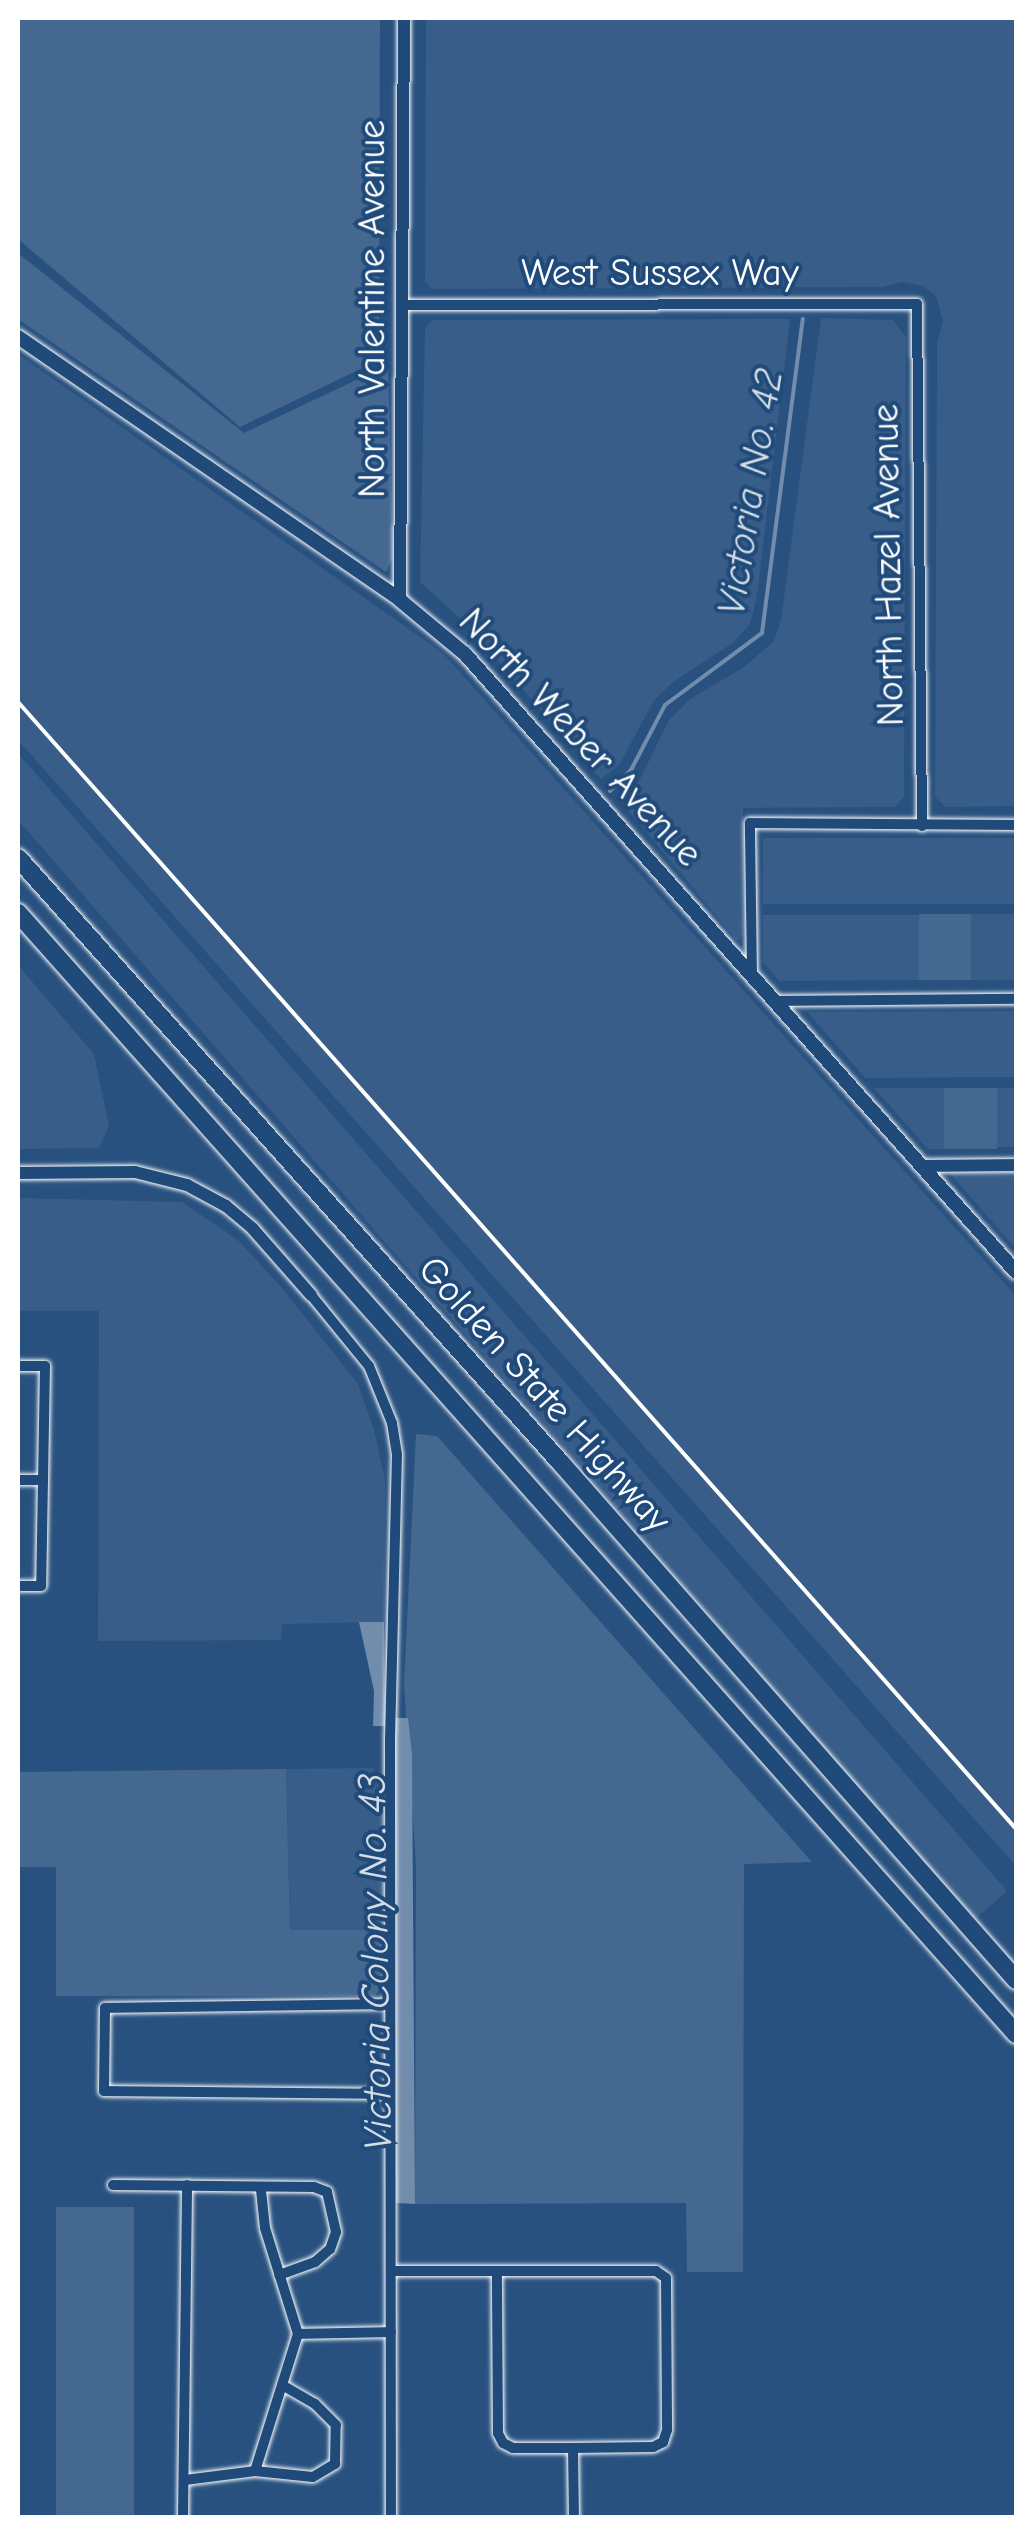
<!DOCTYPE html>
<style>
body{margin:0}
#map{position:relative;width:1034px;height:2535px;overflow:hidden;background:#28517f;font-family:"Comic Neue",sans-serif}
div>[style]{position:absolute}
.built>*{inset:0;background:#375d88;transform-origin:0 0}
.green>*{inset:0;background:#446890;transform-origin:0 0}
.water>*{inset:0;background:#718dab}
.stream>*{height:4px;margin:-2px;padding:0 2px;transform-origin:2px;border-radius:2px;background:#718dab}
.roads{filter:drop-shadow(0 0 2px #fff) drop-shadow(0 0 2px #fff)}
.minor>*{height:10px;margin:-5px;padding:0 5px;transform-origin:5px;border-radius:5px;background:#1f4a7a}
.tertiary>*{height:12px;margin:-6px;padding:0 6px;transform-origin:6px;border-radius:6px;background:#1f4a7a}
.secondary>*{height:14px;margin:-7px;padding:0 7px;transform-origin:7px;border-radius:7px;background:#1f4a7a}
.motorway>*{height:18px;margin:-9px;padding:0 9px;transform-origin:9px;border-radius:9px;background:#1f4a7a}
.rail>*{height:4px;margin:-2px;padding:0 2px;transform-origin:2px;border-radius:2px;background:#fff}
span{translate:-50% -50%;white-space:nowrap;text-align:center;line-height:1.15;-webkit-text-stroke:8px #1f4a7a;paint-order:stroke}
.street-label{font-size:38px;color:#fff}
.water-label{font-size:40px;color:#d4dde6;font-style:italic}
.frame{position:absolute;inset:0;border:20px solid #fff;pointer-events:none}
</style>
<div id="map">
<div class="built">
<div style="clip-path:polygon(426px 18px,1016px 18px,1016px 806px,946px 807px,935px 797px,937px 343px,943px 322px,936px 296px,923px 286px,902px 282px,882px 287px,432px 289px,425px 282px)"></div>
<div style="clip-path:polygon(821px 318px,893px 320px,906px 337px,904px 797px,894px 807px,743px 808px,743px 936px,737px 941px,620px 800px,636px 787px,669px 720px,690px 699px,744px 667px,774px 641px,781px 620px)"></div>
<div style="clip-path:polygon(790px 319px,757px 596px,750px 624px,733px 643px,673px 682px,655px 699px,619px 765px,601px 779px,464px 622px,420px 582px,425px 328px,432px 320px)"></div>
<div style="clip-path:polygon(18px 354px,443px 653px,1016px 1296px,1016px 1866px,18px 740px)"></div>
<div style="left:18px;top:753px;width:1508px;height:44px;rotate:49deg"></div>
<div style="left:1016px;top:838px;width:66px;height:253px;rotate:90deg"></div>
<div style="left:971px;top:914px;width:45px;height:66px"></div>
<div style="clip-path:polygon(763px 915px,919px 915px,919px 980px,779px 981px,763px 962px)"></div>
<div style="clip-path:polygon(18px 965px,94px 1054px,109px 1126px,99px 1148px,18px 1149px)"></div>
<div style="clip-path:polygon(1016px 1011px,1016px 1077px,865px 1078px,807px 1012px)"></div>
<div style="clip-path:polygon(874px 1088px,944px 1088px,944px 1149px,928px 1149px)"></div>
<div style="left:997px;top:1088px;width:19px;height:59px"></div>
<div style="clip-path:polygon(946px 1169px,1016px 1169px,1016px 1249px)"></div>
<div style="clip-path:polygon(18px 1198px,182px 1202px,239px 1241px,282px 1288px,358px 1384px,374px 1430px,385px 1479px,384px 1622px,282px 1624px,281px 1640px,98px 1641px,99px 1311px,18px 1311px)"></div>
<div style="clip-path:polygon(374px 1768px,375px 1781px,383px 1785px,384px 1930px,290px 1931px,286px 1769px)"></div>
</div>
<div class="green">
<div style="clip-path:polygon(18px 18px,380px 18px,379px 360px,240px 427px,18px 239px)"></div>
<div style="clip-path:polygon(18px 253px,244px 433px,388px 365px,393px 557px,386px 572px,18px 319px)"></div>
<div style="left:971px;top:914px;width:66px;height:52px;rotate:90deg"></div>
<div style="left:944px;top:1088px;width:53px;height:61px"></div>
<div style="clip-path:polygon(416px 1434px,437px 1436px,812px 1862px,744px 1864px,743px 2272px,687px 2272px,686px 2203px,415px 2204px,416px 1865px,404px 1685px)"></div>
<div style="clip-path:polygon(286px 1769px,290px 1930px,384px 1930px,384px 1983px,375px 1996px,56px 1996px,56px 1867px,18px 1867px,18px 1772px)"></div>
<div style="left:56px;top:2207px;width:78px;height:310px"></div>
</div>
<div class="water">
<div style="clip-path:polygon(359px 1622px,384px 1622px,385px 1726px,373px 1726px,374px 1691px)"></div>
<div style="clip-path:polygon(395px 1718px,408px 1718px,412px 1754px,415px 2204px,396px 2203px)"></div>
</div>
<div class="stream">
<div style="left:610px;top:791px;width:30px;rotate:-45deg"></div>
<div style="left:631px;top:770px;width:73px;rotate:-62.4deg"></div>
<div style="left:665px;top:705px;width:121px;rotate:-36.6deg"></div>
<div style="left:762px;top:633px;width:317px;rotate:-82.6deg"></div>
</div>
<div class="roads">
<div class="minor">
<div style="left:403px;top:305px;width:514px;rotate:-0.11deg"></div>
<div style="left:917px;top:304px;width:522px;rotate:89.45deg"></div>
<div style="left:752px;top:975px;width:152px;rotate:-90.8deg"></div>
<div style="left:750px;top:823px;width:266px;rotate:0.4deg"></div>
<div style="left:775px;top:1001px;width:241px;rotate:-0.5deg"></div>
<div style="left:311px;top:1295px;width:92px;rotate:50.8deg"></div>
<div style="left:369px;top:1366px;width:61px;rotate:68deg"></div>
<div style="left:392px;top:1423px;width:31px;rotate:81deg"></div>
<div style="left:397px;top:1454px;width:285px;rotate:91.4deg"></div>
<div style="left:390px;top:1739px;width:779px;rotate:89.93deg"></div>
<div style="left:18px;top:1366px;width:27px"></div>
<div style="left:45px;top:1366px;width:220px;rotate:91deg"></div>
<div style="left:41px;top:1586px;width:23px;rotate:180deg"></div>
<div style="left:18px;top:1480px;width:25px"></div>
<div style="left:389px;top:2004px;width:284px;rotate:179.2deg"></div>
<div style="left:105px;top:2008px;width:83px;rotate:90.7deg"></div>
<div style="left:104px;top:2091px;width:286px;rotate:0.6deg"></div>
<div style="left:113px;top:2185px;width:201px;rotate:0.6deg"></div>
<div style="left:314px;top:2187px;width:14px;rotate:21deg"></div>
<div style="left:327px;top:2192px;width:41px;rotate:77.3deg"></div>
<div style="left:336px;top:2232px;width:18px;rotate:109deg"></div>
<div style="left:330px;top:2249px;width:20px;rotate:139deg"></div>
<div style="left:315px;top:2262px;width:38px;rotate:160deg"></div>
<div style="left:391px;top:2271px;width:265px"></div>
<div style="left:656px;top:2271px;width:12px;rotate:35deg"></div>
<div style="left:666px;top:2278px;width:152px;rotate:89.6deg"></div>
<div style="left:667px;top:2430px;width:13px;rotate:108deg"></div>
<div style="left:663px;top:2442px;width:11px;rotate:153deg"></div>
<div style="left:653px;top:2447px;width:80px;rotate:179.3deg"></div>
<div style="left:573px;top:2448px;width:60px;rotate:180deg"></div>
<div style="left:513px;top:2448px;width:11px;rotate:-153deg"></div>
<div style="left:503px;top:2443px;width:11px;rotate:-117deg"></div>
<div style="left:498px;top:2433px;width:162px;rotate:-90.4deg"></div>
<div style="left:298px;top:2334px;width:93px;rotate:-1.2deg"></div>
<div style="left:573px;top:2448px;width:70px;rotate:89.2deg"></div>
<div style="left:255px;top:2471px;width:144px;rotate:-72.6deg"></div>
<div style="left:298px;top:2334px;width:111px;rotate:-107.3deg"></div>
<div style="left:265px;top:2228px;width:38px;rotate:-96deg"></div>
<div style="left:185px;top:2480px;width:71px;rotate:-7.3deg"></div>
<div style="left:255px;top:2471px;width:58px;rotate:5.9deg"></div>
<div style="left:313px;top:2477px;width:26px;rotate:-31deg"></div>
<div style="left:335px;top:2464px;width:39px;rotate:-89deg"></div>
<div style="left:336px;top:2425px;width:30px;rotate:-135deg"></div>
<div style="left:315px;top:2404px;width:38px;rotate:-150deg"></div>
<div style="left:183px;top:2518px;width:333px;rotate:-89.3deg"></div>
</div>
<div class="tertiary">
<div style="left:400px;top:600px;width:582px;rotate:-89.61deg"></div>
<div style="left:923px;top:1166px;width:93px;rotate:-0.6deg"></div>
<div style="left:18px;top:1173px;width:117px;rotate:-0.5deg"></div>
<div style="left:135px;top:1172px;width:54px;rotate:14deg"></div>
<div style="left:187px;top:1185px;width:44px;rotate:28.3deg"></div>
<div style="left:226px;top:1206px;width:35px;rotate:40deg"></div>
<div style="left:253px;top:1229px;width:88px;rotate:48.7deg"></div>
</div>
<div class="secondary">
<div style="left:18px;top:337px;width:464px;rotate:34.5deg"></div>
<div style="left:400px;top:600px;width:85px;rotate:39.7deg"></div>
<div style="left:465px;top:654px;width:828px;rotate:48.28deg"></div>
</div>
<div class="motorway">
<div style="left:18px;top:858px;width:812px;rotate:48.1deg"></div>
<div style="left:560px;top:1462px;width:690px;rotate:48.64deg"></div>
<div style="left:18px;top:913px;width:1501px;rotate:48.32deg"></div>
</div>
</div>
<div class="rail">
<div style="left:18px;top:702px;width:1505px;rotate:48.47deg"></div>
</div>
<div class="street-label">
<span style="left:660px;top:274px">West Sussex Way</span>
<span style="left:373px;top:309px;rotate:-90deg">North Valentine Avenue</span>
<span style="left:889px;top:565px;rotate:-91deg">North Hazel Avenue</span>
<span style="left:580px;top:738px;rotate:47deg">North Weber Avenue</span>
<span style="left:544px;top:1395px;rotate:48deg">Golden State Highway</span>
</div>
<div class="water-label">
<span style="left:750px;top:492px;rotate:-81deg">Victoria No. 42</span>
<span style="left:375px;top:1962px;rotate:-91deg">Victoria Colony No. 43</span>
</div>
<div class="frame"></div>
</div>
